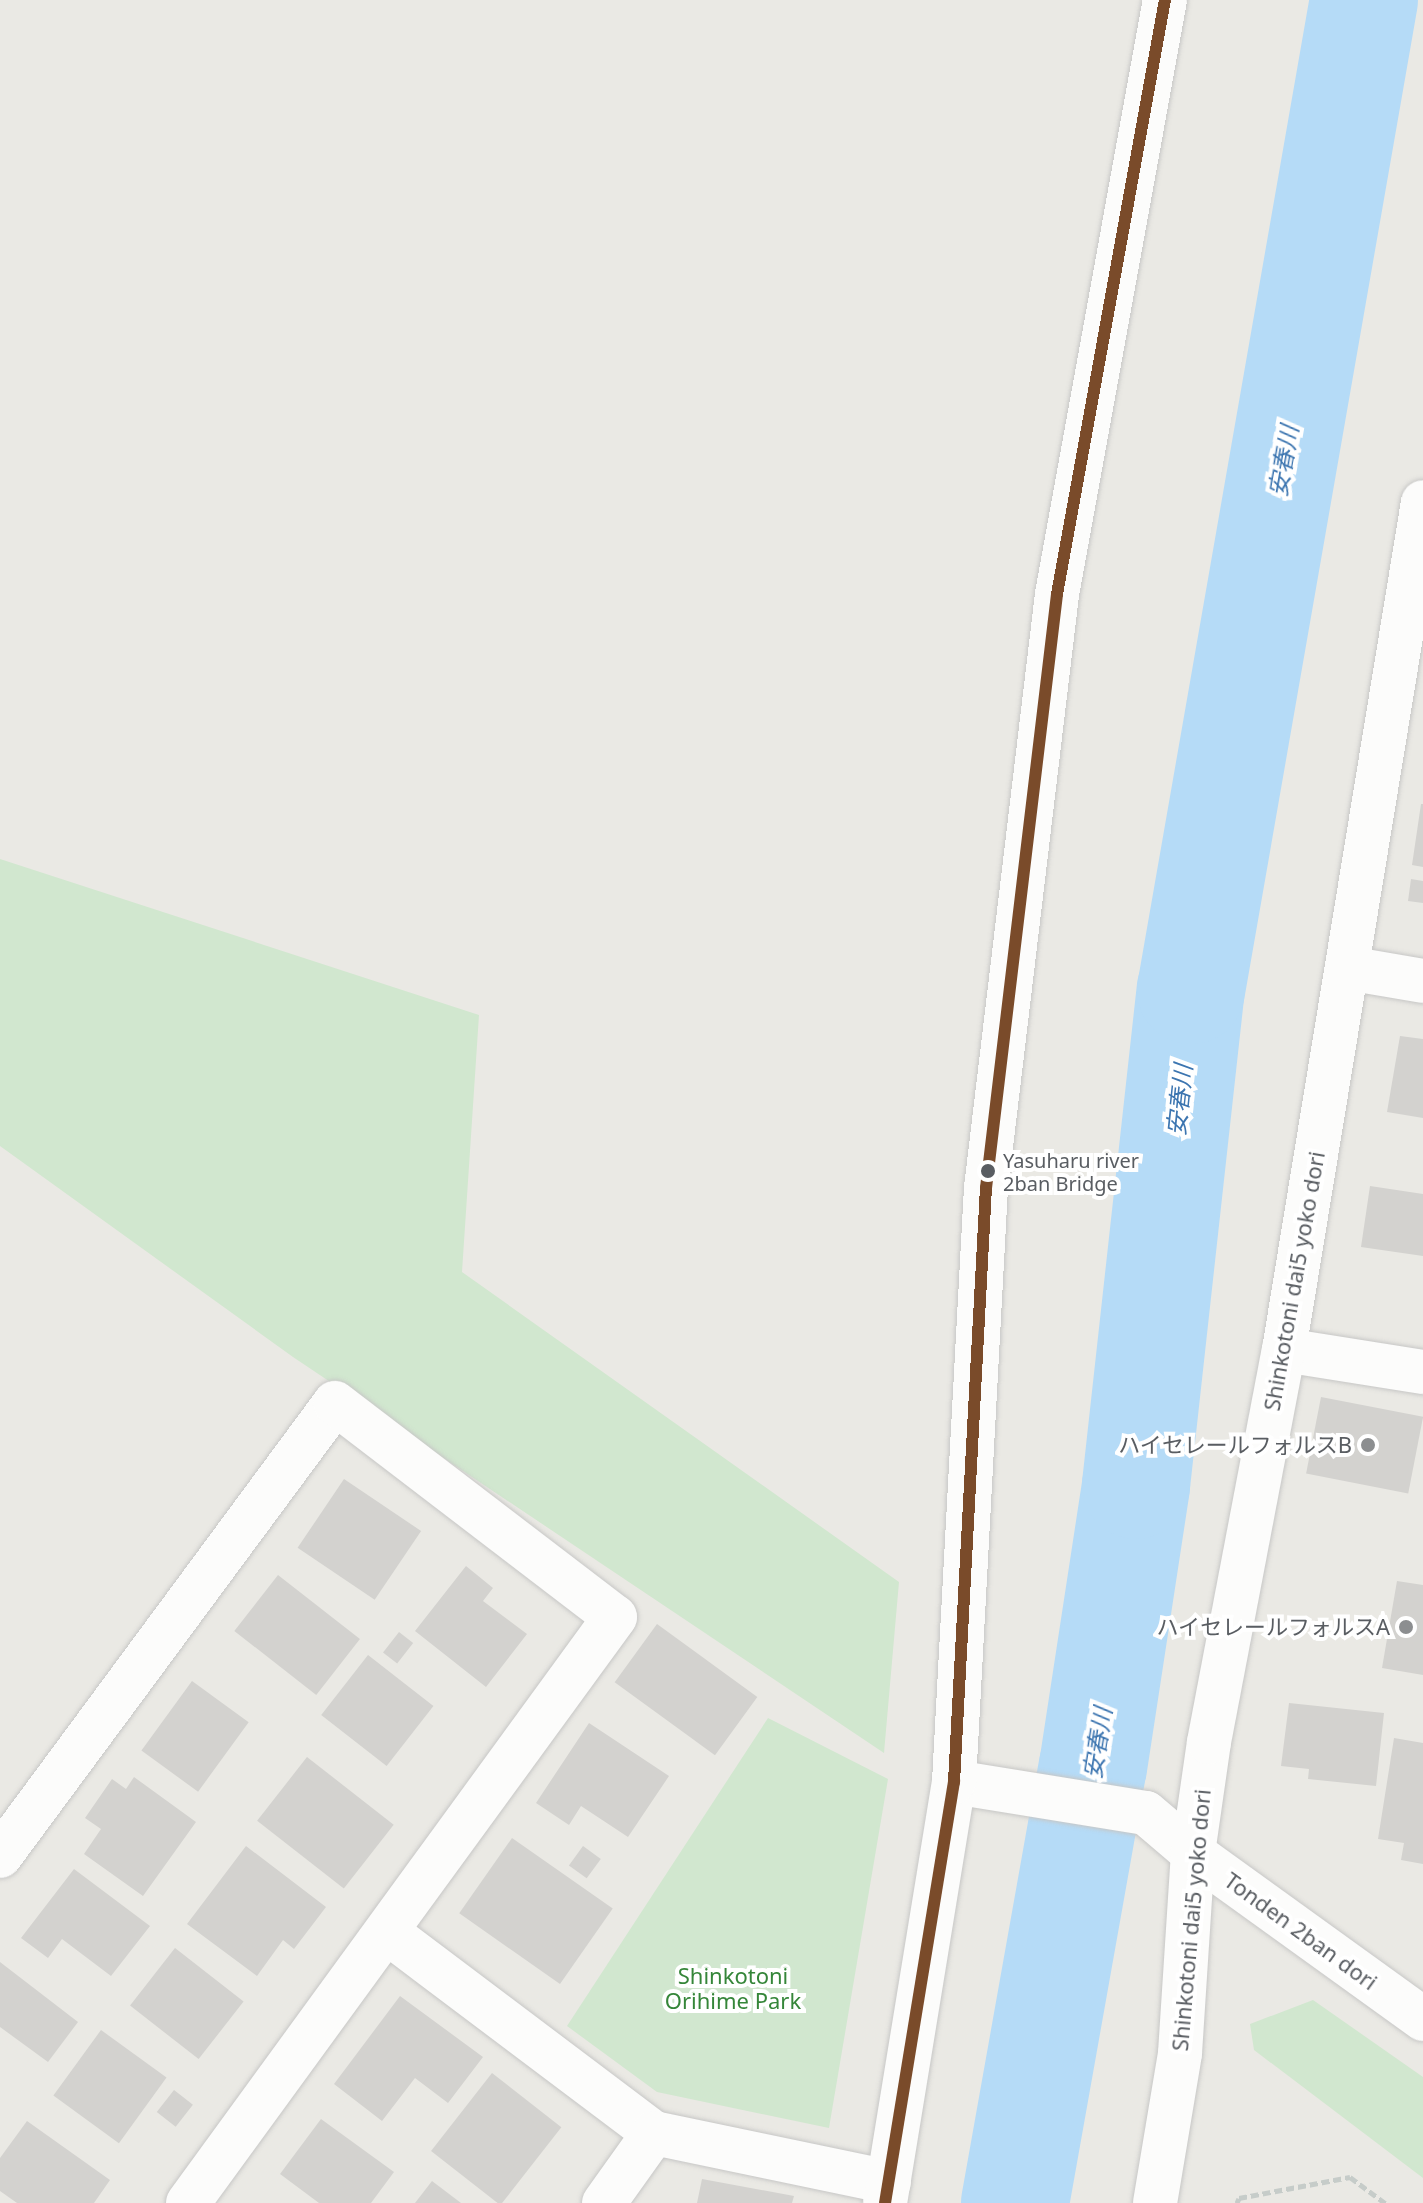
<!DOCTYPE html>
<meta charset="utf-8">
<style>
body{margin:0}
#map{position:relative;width:1423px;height:2203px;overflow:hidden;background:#eae9e4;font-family:"Noto Sans","Noto Sans JP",sans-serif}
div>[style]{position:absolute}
.green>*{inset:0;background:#d1e7cf}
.river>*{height:108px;margin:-54px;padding:0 54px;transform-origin:54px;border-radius:54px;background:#b5dbf7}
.building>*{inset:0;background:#d3d2cf;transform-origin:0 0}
.path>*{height:5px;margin-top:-2.5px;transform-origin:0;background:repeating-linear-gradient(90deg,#c6ccc9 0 8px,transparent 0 12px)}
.roads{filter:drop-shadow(0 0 2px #c7c7c6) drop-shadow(0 0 2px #c7c7c6)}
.minor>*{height:44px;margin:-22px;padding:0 22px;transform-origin:22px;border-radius:22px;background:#fcfcfb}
.bus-1>*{height:12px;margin:-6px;padding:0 6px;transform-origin:6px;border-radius:6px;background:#7a4b2a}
.dots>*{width:22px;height:22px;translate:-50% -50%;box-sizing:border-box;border:4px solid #fff;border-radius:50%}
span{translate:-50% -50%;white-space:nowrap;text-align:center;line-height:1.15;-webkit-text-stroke:8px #fff;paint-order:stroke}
.bus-label{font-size:20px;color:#595d62}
.left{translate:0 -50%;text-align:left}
.street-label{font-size:22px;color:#595d62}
.poi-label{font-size:22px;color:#595d62}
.right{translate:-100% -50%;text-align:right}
.park-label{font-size:22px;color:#358639}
.water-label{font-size:24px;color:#3c75b0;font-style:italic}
</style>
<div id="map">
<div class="green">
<div style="clip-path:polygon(0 859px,479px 1015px,462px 1272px,899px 1582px,884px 1753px,293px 1357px,0 1146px)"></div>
<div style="clip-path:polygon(768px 1718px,888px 1779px,829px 2128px,657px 2092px,567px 2026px)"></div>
<div style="clip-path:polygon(1313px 2000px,1423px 2077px,1423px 2178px,1254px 2050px,1250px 2024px)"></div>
</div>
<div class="river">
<div style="left:1015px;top:2203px;width:443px;rotate:-79.9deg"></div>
<div style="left:1093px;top:1767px;width:285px;rotate:-81.3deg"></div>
<div style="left:1136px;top:1485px;width:498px;rotate:-83.7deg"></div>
<div style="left:1191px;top:990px;width:1005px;rotate:-80.09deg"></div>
</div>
<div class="building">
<div style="clip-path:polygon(1421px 804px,1423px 804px,1423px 867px,1412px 865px)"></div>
<div style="clip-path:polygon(1411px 879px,1423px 881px,1423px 903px,1408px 901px)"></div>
<div style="clip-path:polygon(1400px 1036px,1423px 1039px,1423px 1118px,1387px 1112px)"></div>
<div style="clip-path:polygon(1370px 1186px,1423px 1194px,1423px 1256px,1361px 1247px)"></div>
<div style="left:1321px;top:1397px;width:104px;height:78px;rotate:11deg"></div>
<div style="left:344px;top:1479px;width:93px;height:83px;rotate:34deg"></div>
<div style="clip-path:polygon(466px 1566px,493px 1588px,483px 1601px,527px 1634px,486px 1687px,415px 1631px)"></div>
<div style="left:278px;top:1575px;width:104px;height:71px;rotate:38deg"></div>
<div style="clip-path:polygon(1397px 1581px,1423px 1585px,1423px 1675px,1382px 1668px)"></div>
<div style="left:657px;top:1624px;width:124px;height:72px;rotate:36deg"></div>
<div style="left:399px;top:1632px;width:18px;height:26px;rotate:38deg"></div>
<div style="left:368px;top:1655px;width:83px;height:76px;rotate:38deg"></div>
<div style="left:192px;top:1681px;width:70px;height:86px;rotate:36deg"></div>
<div style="clip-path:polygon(1289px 1703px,1384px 1713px,1376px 1786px,1308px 1779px,1309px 1769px,1281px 1766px)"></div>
<div style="clip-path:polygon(589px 1723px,669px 1776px,628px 1837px,581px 1806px,569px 1825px,536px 1803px)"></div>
<div style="clip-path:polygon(1394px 1738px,1423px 1743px,1423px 1864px,1401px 1860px,1404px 1843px,1378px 1839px)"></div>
<div style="left:307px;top:1757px;width:110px;height:81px;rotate:38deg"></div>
<div style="clip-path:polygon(134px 1777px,196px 1822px,143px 1896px,84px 1854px,101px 1829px,85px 1818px,112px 1779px,126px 1789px)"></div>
<div style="left:512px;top:1838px;width:123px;height:92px;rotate:35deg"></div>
<div style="clip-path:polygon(246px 1846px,326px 1907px,294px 1949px,283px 1940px,257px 1976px,187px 1924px)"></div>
<div style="left:583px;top:1846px;width:22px;height:24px;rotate:36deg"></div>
<div style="clip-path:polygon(74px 1869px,150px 1926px,111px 1976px,62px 1939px,48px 1958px,21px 1938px)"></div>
<div style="left:175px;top:1948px;width:87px;height:73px;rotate:38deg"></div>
<div style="clip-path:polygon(0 1962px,78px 2022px,48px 2062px,0 2027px)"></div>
<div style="clip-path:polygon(400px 1996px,483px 2057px,448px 2103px,415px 2078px,382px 2121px,334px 2084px)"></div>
<div style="left:101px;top:2030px;width:81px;height:81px;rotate:36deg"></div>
<div style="left:492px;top:2073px;width:88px;height:99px;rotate:38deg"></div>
<div style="left:174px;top:2090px;width:24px;height:28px;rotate:38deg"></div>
<div style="clip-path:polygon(321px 2119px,394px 2172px,371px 2203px,319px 2203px,280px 2174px)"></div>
<div style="clip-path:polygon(27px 2121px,110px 2180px,94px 2203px,17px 2203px,0 2191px,0 2158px)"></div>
<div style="clip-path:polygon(702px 2179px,794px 2196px,792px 2203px,697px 2203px)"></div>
<div style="clip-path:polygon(432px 2181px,461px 2203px,415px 2203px)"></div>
</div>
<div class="path">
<div style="left:1237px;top:2203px;width:5px;rotate:-68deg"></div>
<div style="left:1239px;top:2198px;width:113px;rotate:-10.7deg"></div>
<div style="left:1350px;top:2177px;width:44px;rotate:36.6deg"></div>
</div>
<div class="roads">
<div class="minor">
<div style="left:1347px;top:968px;width:77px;rotate:9.7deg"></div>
<div style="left:1284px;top:1350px;width:141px;rotate:9deg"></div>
<div style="left:954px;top:1782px;width:194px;rotate:9.2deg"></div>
<div style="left:1146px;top:1813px;width:62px;rotate:40.4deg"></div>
<div style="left:1193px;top:1853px;width:284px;rotate:35.8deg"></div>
<div style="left:0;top:1856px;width:563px;rotate:-53.52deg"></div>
<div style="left:335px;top:1403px;width:352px;rotate:37.4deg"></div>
<div style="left:615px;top:1617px;width:725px;rotate:126.08deg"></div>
<div style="left:387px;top:1932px;width:334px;rotate:37deg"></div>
<div style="left:654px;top:2133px;width:240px;rotate:11.8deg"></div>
<div style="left:604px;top:2203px;width:86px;rotate:-54.5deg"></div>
<div style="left:885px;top:2203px;width:427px;rotate:-80.7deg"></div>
<div style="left:954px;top:1782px;width:595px;rotate:-86.92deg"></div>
<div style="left:986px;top:1188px;width:598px;rotate:-83.18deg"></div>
<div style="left:1057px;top:594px;width:604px;rotate:-79.7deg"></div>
<div style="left:1155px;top:2203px;width:152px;rotate:-80.5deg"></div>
<div style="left:1180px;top:2053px;width:200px;rotate:-86.3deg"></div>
<div style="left:1193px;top:1853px;width:112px;rotate:-81.8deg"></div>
<div style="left:1209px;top:1742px;width:399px;rotate:-79.2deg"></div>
<div style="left:1284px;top:1350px;width:859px;rotate:-80.69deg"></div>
</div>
</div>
<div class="bus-1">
<div style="left:885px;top:2203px;width:427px;rotate:-80.7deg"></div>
<div style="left:954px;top:1782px;width:595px;rotate:-86.92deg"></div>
<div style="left:986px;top:1188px;width:598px;rotate:-83.18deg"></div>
<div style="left:1057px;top:594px;width:604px;rotate:-79.7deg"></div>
</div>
<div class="dots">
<div style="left:988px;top:1171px;background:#595d62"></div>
<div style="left:1368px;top:1445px;background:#8c8e90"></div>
<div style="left:1406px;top:1627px;background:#8c8e90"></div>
</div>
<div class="bus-label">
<span class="left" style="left:1003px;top:1172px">Yasuharu river<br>2ban Bridge</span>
</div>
<div class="street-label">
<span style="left:1294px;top:1281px;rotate:-80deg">Shinkotoni dai5 yoko dori</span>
<span style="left:1191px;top:1920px;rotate:-85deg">Shinkotoni dai5 yoko dori</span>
<span style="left:1301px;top:1931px;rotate:36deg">Tonden 2ban dori</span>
</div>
<div class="poi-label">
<span class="right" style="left:1352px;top:1445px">ハイセレールフォルスB</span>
<span class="right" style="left:1390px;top:1627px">ハイセレールフォルスA</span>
</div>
<div class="park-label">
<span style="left:733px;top:1988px">Shinkotoni<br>Orihime Park</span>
</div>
<div class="water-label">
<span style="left:1283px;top:461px;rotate:-80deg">安春川</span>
<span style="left:1179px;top:1100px;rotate:-84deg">安春川</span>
<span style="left:1097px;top:1743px;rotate:-81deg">安春川</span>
</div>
</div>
